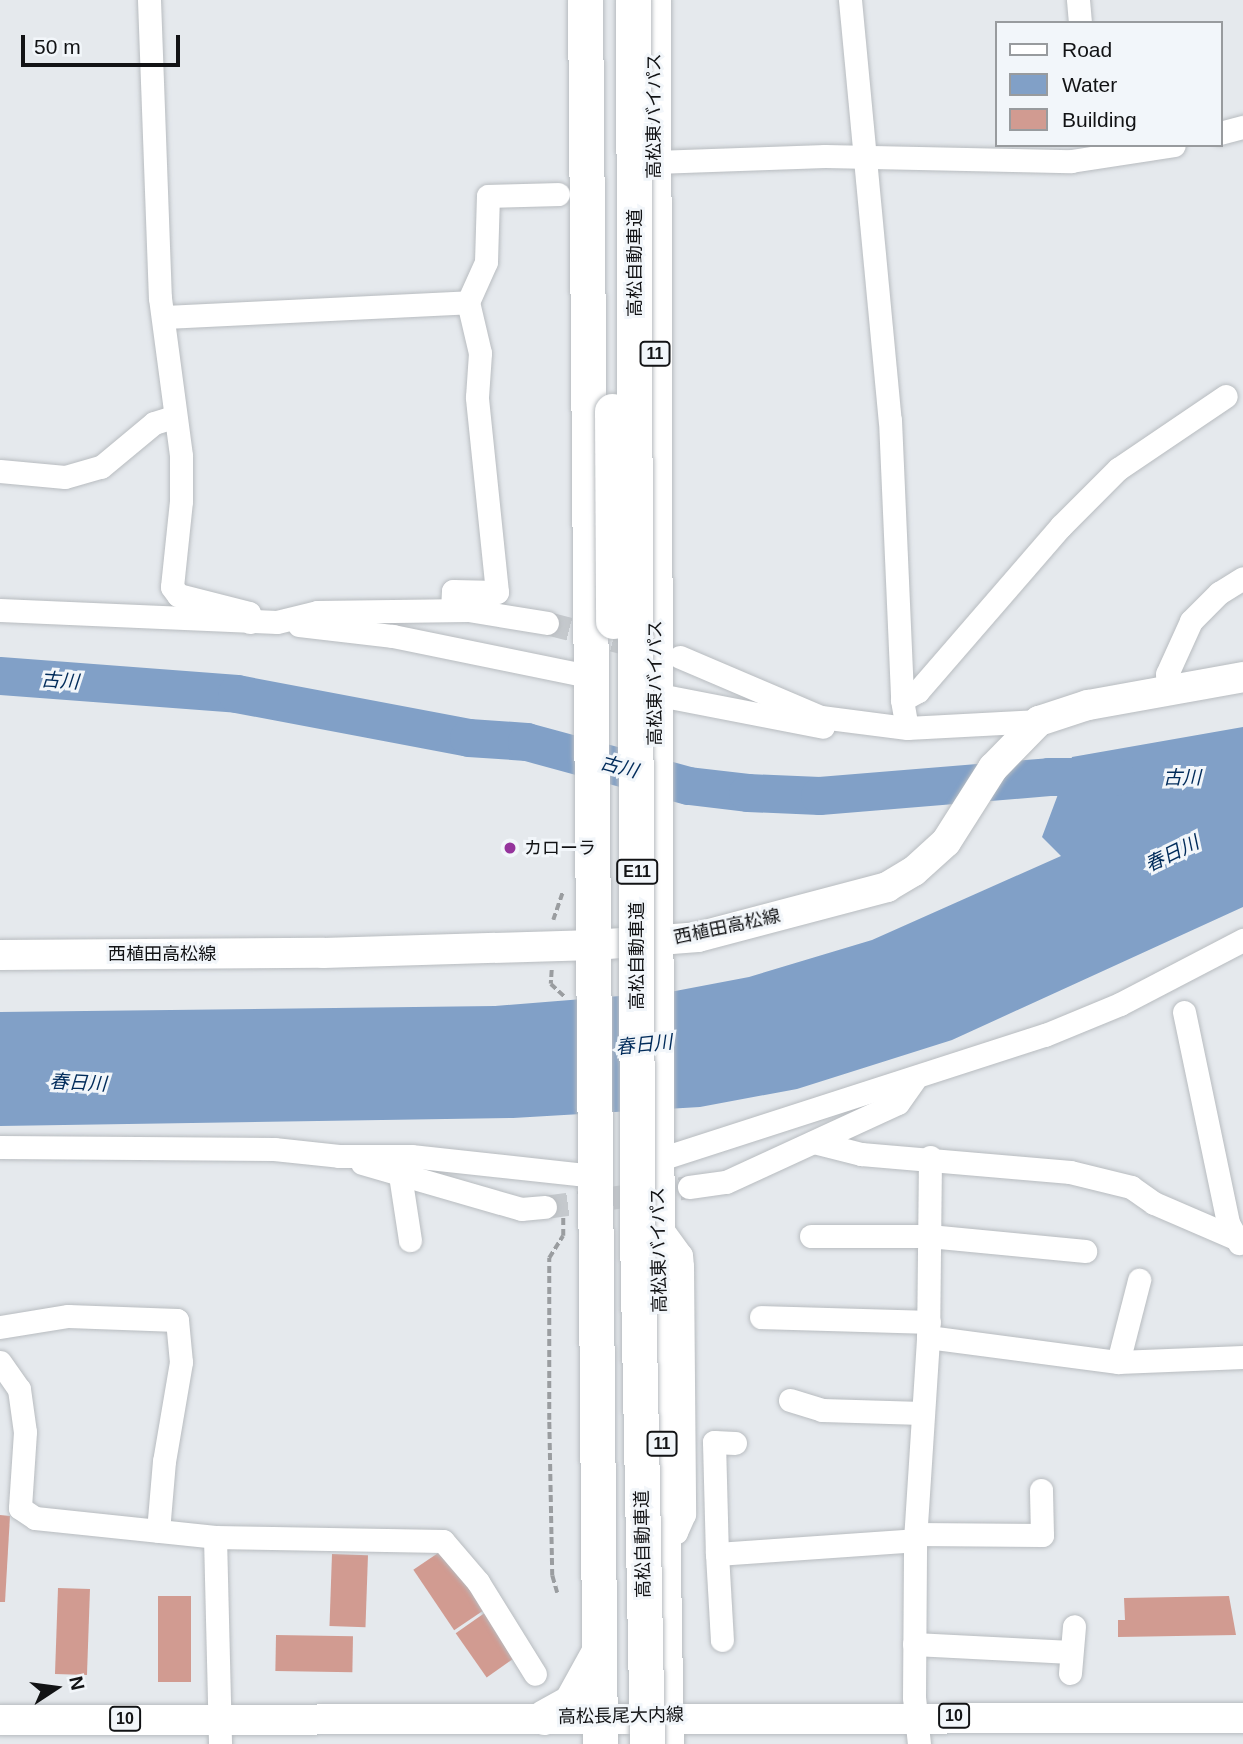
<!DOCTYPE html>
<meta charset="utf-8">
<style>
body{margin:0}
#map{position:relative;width:1243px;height:1744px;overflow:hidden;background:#e5e9ed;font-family:Arial,"Noto Sans JP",sans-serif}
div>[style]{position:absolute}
.water>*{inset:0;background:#81a0c7}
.river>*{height:38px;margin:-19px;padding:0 19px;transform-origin:19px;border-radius:19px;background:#81a0c7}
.building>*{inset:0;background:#d19b91;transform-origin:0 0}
.minor-tunnel>*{height:23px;margin-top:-11.5px;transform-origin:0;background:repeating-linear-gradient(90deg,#c5c9cd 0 23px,transparent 0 34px)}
.path>*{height:3.5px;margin-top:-1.75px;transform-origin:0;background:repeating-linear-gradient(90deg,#9a9da0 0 7px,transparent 0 10.5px)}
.roads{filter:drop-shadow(0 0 2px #b8bcc0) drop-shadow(0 0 2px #b8bcc0)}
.minor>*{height:23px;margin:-11.5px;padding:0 11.5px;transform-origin:11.5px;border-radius:11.5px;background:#fff}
.major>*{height:30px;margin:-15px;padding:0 15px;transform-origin:15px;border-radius:15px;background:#fff}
.highway>*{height:35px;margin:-17.5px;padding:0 17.5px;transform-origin:17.5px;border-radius:17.5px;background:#fff}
.bridges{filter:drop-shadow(0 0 2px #b8bcc0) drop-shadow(0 0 2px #b8bcc0)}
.highway-bridge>*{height:35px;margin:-17.5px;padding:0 17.5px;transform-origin:17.5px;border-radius:17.5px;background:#fff}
.dots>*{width:19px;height:19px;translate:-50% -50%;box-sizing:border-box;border:4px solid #f2f6fa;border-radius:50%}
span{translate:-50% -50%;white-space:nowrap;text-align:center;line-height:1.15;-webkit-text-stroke:6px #f2f6fa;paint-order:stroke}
.shield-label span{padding:2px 5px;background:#f2f6fa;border:2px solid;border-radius:5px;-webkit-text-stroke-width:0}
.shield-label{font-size:16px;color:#121315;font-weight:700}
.street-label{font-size:18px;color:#121315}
.poi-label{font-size:18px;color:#121315}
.left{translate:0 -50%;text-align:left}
.water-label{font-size:19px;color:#002b5a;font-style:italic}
.legend{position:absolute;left:995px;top:21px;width:228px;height:126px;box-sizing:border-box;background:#f2f6fa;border:2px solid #989b9e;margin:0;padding:9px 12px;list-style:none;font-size:21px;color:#121315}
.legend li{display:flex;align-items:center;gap:14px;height:35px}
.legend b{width:35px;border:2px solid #989b9e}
.north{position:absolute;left:21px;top:1653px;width:70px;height:70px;-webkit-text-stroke:5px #f2f6fa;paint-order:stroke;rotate:77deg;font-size:19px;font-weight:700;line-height:28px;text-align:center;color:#121315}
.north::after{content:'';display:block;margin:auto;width:24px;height:32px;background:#121315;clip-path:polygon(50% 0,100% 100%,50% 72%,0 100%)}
.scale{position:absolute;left:21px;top:35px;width:159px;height:32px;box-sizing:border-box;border:4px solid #121315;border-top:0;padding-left:9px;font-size:21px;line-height:24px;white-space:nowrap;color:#121315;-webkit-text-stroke:5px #f2f6fa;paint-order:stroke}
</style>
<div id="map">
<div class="water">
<div style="clip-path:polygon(1243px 727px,1243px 907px,952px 1040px,797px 1089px,700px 1107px,513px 1118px,0 1126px,0 1012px,495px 1006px,670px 992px,749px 977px,872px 940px,1061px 856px,1042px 837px,1072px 757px)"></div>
</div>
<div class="river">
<div style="left:0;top:676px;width:238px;rotate:4.3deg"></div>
<div style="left:237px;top:694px;width:236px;rotate:10.7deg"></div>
<div style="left:469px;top:738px;width:58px;rotate:3.9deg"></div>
<div style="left:527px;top:742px;width:168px;rotate:15.2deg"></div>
<div style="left:689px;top:786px;width:59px;rotate:6.8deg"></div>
<div style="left:748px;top:793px;width:72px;rotate:2.4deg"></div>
<div style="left:820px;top:796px;width:230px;rotate:-4.7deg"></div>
<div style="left:1049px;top:777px;width:67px"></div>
</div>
<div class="building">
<div style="clip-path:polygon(0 1515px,10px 1516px,5px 1602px,0 1602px)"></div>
<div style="left:444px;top:1549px;width:73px;height:37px;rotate:56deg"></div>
<div style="left:332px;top:1554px;width:36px;height:72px;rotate:2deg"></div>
<div style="left:58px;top:1588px;width:32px;height:86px;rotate:2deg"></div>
<div style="left:158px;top:1596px;width:33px;height:86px"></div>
<div style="clip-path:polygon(1229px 1596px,1236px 1635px,1118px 1637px,1118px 1620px,1125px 1620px,1124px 1598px)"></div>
<div style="left:486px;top:1612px;width:54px;height:37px;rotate:55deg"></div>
<div style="left:276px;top:1635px;width:77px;height:36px;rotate:1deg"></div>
</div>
<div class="minor-tunnel">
<div style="left:547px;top:623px;width:101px;rotate:14.3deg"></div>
<div style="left:545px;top:1207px;width:145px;rotate:-7.9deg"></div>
</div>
<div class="path">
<div style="left:553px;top:920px;width:31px;rotate:-71deg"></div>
<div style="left:552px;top:970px;width:14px;rotate:94deg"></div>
<div style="left:551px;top:984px;width:19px;rotate:43deg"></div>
<div style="left:557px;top:1593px;width:18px;rotate:-106deg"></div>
<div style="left:552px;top:1576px;width:156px;rotate:-91.1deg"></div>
<div style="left:549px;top:1420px;width:162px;rotate:-90deg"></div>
<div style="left:549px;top:1258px;width:26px;rotate:-58deg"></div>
<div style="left:563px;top:1236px;width:18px;rotate:-90deg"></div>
</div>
<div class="roads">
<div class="minor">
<div style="left:149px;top:0;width:298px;rotate:87.9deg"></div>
<div style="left:160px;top:298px;width:159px;rotate:82.4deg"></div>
<div style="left:181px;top:456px;width:45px;rotate:90deg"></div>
<div style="left:181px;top:501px;width:86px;rotate:96deg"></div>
<div style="left:172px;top:587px;width:10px;rotate:53deg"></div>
<div style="left:178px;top:595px;width:73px;rotate:14.2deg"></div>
<div style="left:249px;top:613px;width:9px;rotate:84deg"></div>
<div style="left:850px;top:0;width:422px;rotate:84.6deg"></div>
<div style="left:890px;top:420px;width:280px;rotate:87.5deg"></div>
<div style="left:902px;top:700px;width:28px;rotate:80deg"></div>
<div style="left:1078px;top:0;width:21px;rotate:85deg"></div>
<div style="left:1220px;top:133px;width:24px;rotate:-15deg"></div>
<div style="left:655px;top:162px;width:170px;rotate:-2deg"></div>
<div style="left:825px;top:156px;width:246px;rotate:1.2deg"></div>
<div style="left:1071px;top:161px;width:104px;rotate:-8.8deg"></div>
<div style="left:166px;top:317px;width:302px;rotate:-2.8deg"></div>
<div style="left:0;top:471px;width:65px;rotate:5.3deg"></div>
<div style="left:65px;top:477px;width:37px;rotate:-16deg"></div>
<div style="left:101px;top:467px;width:69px;rotate:-39.7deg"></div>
<div style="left:154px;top:423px;width:21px;rotate:-17deg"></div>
<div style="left:0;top:610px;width:277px;rotate:2.5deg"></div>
<div style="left:277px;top:622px;width:41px;rotate:-14deg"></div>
<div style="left:317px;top:612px;width:151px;rotate:-0.8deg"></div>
<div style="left:468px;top:610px;width:80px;rotate:9.3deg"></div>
<div style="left:452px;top:610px;width:19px;rotate:-87deg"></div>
<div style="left:453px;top:591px;width:44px;rotate:1.3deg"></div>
<div style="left:497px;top:592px;width:196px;rotate:-95.9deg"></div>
<div style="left:477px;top:397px;width:44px;rotate:-86.1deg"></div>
<div style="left:480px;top:353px;width:52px;rotate:-103.2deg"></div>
<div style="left:468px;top:302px;width:44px;rotate:-65.8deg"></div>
<div style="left:486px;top:262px;width:66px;rotate:-88.3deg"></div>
<div style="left:488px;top:196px;width:70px;rotate:-1.6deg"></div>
<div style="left:299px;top:625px;width:95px;rotate:6.7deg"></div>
<div style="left:393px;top:636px;width:199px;rotate:11.6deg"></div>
<div style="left:680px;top:657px;width:153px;rotate:23.1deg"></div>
<div style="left:821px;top:717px;width:87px;rotate:7.3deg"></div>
<div style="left:907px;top:728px;width:132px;rotate:-3deg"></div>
<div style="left:1168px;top:691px;width:17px;rotate:-93deg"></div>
<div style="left:1167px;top:674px;width:58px;rotate:-65.6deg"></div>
<div style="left:1191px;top:621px;width:40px;rotate:-45deg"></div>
<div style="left:1219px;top:593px;width:28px;rotate:-32deg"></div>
<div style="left:654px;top:694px;width:172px;rotate:11deg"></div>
<div style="left:902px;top:700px;width:18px;rotate:-29deg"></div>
<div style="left:918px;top:691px;width:218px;rotate:-49.1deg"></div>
<div style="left:1061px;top:526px;width:81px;rotate:-45deg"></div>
<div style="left:1118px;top:469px;width:130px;rotate:-34.1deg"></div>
<div style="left:1184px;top:1012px;width:216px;rotate:78.2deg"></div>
<div style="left:1228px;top:1223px;width:23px;rotate:61deg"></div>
<div style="left:814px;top:1142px;width:49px;rotate:14.3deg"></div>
<div style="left:861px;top:1154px;width:210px;rotate:4.9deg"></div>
<div style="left:1070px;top:1172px;width:63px;rotate:13.8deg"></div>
<div style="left:1131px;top:1187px;width:28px;rotate:35deg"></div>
<div style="left:1154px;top:1203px;width:90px;rotate:23.4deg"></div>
<div style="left:0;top:1147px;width:274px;rotate:0.4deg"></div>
<div style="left:274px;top:1149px;width:65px;rotate:6.1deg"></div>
<div style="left:339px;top:1156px;width:72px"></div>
<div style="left:411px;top:1156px;width:186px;rotate:6.2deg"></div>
<div style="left:930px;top:1157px;width:180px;rotate:90.6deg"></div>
<div style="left:928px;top:1337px;width:192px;rotate:7.5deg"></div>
<div style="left:1118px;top:1362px;width:125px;rotate:-2.3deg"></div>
<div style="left:657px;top:1160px;width:408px;rotate:-17.9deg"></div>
<div style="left:1045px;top:1035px;width:81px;rotate:-22.5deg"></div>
<div style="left:1120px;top:1004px;width:139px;rotate:-27.5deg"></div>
<div style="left:362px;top:1163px;width:166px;rotate:16.1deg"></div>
<div style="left:521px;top:1209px;width:24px;rotate:-5deg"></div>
<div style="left:400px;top:1175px;width:66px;rotate:81.3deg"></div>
<div style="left:689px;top:1187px;width:37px;rotate:-8deg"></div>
<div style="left:726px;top:1182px;width:189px;rotate:-24.7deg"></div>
<div style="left:898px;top:1103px;width:28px;rotate:-55deg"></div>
<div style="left:659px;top:1225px;width:37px;rotate:54deg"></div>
<div style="left:681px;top:1255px;width:11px;rotate:85deg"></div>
<div style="left:682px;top:1266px;width:248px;rotate:89.5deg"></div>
<div style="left:684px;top:1514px;width:20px;rotate:114deg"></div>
<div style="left:676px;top:1532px;width:14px;rotate:150deg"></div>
<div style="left:811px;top:1236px;width:118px"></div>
<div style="left:929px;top:1236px;width:157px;rotate:5.5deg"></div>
<div style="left:761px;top:1317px;width:168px;rotate:1.7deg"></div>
<div style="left:0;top:1327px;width:69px;rotate:-9.2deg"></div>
<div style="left:68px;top:1316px;width:109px;rotate:2.1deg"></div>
<div style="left:177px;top:1320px;width:42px;rotate:84.6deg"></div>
<div style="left:181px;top:1362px;width:100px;rotate:99.7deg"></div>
<div style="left:164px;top:1461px;width:70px;rotate:94.9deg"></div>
<div style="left:0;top:1362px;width:33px;rotate:55deg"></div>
<div style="left:19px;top:1389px;width:43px;rotate:82.1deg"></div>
<div style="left:25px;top:1432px;width:76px;rotate:93.8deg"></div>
<div style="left:20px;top:1508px;width:18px;rotate:34deg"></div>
<div style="left:35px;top:1518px;width:181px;rotate:6deg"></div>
<div style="left:215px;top:1537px;width:228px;rotate:1deg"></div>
<div style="left:443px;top:1541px;width:54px;rotate:49.5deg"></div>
<div style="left:478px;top:1582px;width:108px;rotate:58.2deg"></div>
<div style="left:1118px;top:1362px;width:85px;rotate:-75.6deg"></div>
<div style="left:790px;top:1400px;width:34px;rotate:17deg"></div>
<div style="left:822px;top:1410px;width:100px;rotate:1.7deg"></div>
<div style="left:735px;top:1443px;width:21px;rotate:-177deg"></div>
<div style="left:714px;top:1442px;width:112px;rotate:88.5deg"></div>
<div style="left:717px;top:1554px;width:198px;rotate:-4deg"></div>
<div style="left:915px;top:1534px;width:127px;rotate:0.5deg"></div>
<div style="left:1042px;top:1535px;width:45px;rotate:-91.3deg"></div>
<div style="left:215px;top:1537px;width:207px;rotate:88.6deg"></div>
<div style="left:717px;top:1554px;width:86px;rotate:86.7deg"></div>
<div style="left:914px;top:1644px;width:157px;rotate:2.9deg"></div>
<div style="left:1070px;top:1673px;width:47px;rotate:-85.1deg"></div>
<div style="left:919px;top:1744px;width:47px;rotate:-96.1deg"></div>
<div style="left:914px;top:1697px;width:157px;rotate:-89.6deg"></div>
<div style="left:915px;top:1540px;width:203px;rotate:-86.3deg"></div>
</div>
<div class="major">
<div style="left:0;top:955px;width:323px;rotate:-0.4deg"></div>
<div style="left:323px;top:953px;width:272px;rotate:-1.7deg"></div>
<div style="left:595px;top:945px;width:103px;rotate:-4.4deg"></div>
<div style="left:698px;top:937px;width:196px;rotate:-14.8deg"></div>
<div style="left:887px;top:887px;width:31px;rotate:-31deg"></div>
<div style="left:914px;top:871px;width:43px;rotate:-42.2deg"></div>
<div style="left:946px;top:842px;width:88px;rotate:-57.6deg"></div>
<div style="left:993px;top:768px;width:66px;rotate:-45.6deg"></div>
<div style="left:1039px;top:721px;width:52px;rotate:-18.1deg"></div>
<div style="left:1088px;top:705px;width:158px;rotate:-10.2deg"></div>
<div style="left:0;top:1720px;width:1243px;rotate:-0.09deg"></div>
</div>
<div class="highway">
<div style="left:585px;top:0;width:1744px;rotate:89.51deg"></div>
<div style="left:653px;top:0;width:1144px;rotate:89.85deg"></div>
<div style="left:656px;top:1144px;width:600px;rotate:89.05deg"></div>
<div style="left:544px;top:1717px;width:31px;rotate:-29deg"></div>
<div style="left:571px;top:1702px;width:56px;rotate:-61.1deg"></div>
</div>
</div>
<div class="bridges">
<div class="highway-bridge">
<div style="left:633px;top:0;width:1234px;rotate:89.81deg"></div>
<div style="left:637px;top:1234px;width:510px;rotate:88.88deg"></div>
<div style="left:612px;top:411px;width:210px;rotate:89.7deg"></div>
</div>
</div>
<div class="dots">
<div style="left:510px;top:848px;background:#95349c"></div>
</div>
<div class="shield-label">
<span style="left:655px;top:354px">11</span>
<span style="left:637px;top:872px">E11</span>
<span style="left:662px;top:1444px">11</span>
<span style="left:954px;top:1716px">10</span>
<span style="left:125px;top:1719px">10</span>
</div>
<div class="street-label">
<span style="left:654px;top:116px;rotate:-90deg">高松東バイパス</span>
<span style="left:635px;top:263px;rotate:-90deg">高松自動車道</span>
<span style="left:655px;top:683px;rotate:-90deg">高松東バイパス</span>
<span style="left:727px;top:927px;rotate:-12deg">西植田高松線</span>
<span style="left:162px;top:954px">西植田高松線</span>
<span style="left:637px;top:956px;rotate:-90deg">高松自動車道</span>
<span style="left:659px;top:1250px;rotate:-91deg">高松東バイパス</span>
<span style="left:643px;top:1544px;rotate:-91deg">高松自動車道</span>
<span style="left:621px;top:1716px;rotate:-1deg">高松長尾大内線</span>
</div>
<div class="poi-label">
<span class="left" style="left:524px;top:848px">カローラ</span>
</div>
<div class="water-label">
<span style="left:60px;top:681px;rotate:4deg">古川</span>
<span style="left:619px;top:767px;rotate:15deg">古川</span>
<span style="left:1182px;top:778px">古川</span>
<span style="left:1172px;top:854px;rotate:-26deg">春日川</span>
<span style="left:644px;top:1045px;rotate:-6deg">春日川</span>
<span style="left:78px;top:1083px;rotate:3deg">春日川</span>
</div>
<ul class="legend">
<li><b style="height:9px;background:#fff"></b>Road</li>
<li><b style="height:19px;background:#81a0c7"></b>Water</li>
<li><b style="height:19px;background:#d19b91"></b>Building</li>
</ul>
<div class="north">N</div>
<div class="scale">50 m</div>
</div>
